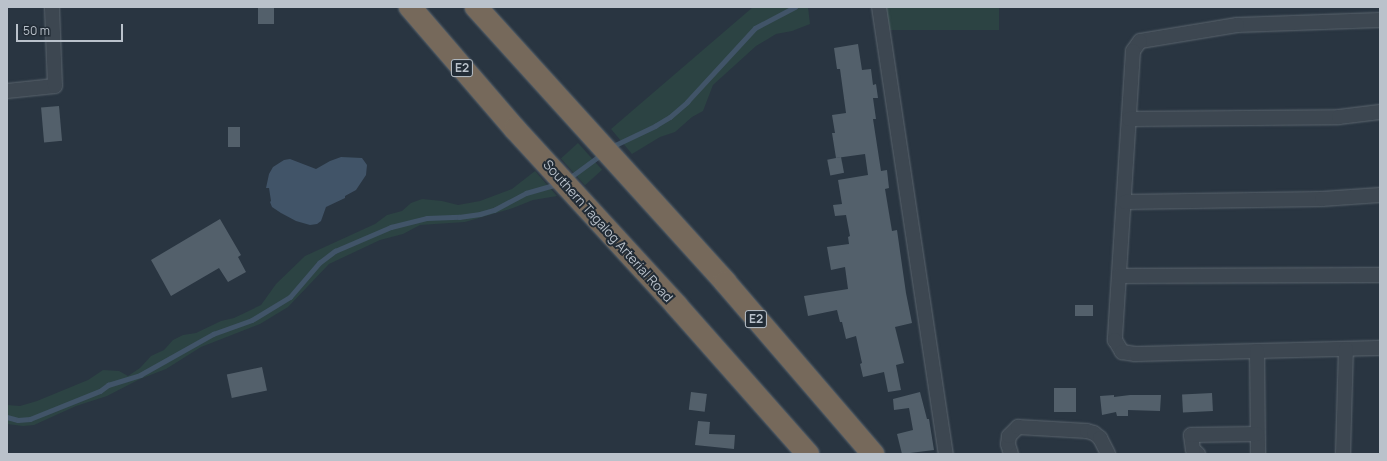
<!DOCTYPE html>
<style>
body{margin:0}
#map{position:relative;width:1387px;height:461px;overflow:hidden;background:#293541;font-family:Manrope,sans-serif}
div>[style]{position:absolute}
.green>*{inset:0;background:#2c4343;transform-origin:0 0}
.water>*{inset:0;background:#415468}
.stream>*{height:4.5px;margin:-2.25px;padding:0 2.25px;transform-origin:2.25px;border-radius:2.25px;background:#415468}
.building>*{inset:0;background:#53606b;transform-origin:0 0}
.roads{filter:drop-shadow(0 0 1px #5b656e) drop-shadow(0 0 1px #5b656e)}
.street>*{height:14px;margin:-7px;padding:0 7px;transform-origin:7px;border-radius:7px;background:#3d4751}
.highway>*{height:22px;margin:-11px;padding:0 11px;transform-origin:11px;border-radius:11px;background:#76695b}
span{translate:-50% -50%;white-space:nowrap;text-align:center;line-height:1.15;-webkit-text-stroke:4px #222c36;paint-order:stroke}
.shield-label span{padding:1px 3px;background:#222c36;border:1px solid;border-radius:3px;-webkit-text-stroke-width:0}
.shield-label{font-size:12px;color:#bac2cb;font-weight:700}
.street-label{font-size:13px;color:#bac2cb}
.frame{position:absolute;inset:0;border:8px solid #bac2cb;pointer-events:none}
.scale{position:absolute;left:16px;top:24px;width:107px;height:18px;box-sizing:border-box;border:2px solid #bac2cb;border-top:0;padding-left:5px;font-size:12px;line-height:14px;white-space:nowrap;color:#bac2cb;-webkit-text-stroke:3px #222c36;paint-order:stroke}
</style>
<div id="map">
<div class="green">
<div style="clip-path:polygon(753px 7px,808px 7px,810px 24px,792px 31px,776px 34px,756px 46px,713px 85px,703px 111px,692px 117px,675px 132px,660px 137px,632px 154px,611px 129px)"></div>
<div style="left:881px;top:7px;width:118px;height:23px"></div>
<div style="left:578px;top:143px;width:36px;height:23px;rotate:48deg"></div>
<div style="clip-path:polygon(535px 171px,557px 196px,533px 200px,513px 208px,465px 222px,420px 225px,403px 234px,380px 240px,329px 264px,288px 307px,260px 324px,201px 347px,166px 369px,140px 379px,107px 396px,76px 406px,34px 425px,23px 426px,7px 424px,7px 405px,20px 406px,37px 401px,88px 380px,103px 370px,119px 371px,128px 376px,140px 368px,151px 356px,164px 350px,173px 340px,183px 335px,196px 333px,221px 321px,234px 318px,261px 305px,276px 284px,305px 256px,375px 224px,387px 215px,402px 211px,411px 203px,422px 199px,442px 201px,458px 205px,480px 201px,512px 189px)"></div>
</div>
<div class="water">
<div style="clip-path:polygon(341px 157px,362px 158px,367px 165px,366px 175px,356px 190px,345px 196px,345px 198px,326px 207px,321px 221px,317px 224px,310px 225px,296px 221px,281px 213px,272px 207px,270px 202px,271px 201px,269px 188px,266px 188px,269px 174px,273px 167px,284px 160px,290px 159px,316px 169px,330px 161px)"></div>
</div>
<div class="stream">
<div style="left:611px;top:147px;width:49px;rotate:-25.5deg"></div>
<div style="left:655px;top:126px;width:17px;rotate:-31deg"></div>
<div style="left:670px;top:117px;width:23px;rotate:-41deg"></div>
<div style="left:687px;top:102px;width:100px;rotate:-47.4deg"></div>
<div style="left:755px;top:28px;width:45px;rotate:-27.7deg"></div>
<div style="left:568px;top:179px;width:42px;rotate:-36.3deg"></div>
<div style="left:7px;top:417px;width:11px;rotate:15deg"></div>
<div style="left:18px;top:420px;width:12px;rotate:-5deg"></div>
<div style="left:30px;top:419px;width:75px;rotate:-21.8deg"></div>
<div style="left:100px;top:391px;width:10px;rotate:-37deg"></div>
<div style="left:108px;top:385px;width:34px;rotate:-17deg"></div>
<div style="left:140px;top:375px;width:84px;rotate:-29.3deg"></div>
<div style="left:213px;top:334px;width:41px;rotate:-19.7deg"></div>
<div style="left:252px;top:320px;width:44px;rotate:-31.2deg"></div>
<div style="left:290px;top:297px;width:45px;rotate:-49.5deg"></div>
<div style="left:319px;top:263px;width:20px;rotate:-37deg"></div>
<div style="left:335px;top:251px;width:61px;rotate:-23.2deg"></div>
<div style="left:391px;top:227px;width:37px;rotate:-14deg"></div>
<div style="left:427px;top:218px;width:32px;rotate:-2deg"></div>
<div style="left:459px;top:217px;width:21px;rotate:-8deg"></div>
<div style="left:480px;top:214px;width:15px;rotate:-16deg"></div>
<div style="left:494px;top:210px;width:36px;rotate:-28deg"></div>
<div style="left:526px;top:193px;width:33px;rotate:-16deg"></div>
</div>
<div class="building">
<div style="left:258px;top:7px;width:16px;height:17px"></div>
<div style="clip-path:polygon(858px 44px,862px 70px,871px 69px,873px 85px,876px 84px,878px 98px,873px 98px,876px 119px,873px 119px,881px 171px,887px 170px,889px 188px,885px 189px,892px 231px,897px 230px,906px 293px,912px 323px,895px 327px,904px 363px,896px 365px,901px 390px,888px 392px,884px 372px,863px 377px,860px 364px,862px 363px,856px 336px,846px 339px,842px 322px,840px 322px,837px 310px,808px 316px,804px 296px,848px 289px,845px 267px,831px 270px,827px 247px,849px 244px,848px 237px,850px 236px,846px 215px,835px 216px,833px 205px,842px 204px,838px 180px,868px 175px,865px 154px,836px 158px,832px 133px,835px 133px,832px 115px,846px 113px,840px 69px,837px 69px,834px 48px)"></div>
<div style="left:59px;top:106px;width:35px;height:18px;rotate:85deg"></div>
<div style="left:228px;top:127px;width:12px;height:20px"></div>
<div style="left:841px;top:157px;width:16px;height:14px;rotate:79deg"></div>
<div style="clip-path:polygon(220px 219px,241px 255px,238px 257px,246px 272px,228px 282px,219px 268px,171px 296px,151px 260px)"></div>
<div style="left:1093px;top:305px;width:11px;height:18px;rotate:90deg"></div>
<div style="left:262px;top:367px;width:24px;height:36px;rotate:78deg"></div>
<div style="left:1054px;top:388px;width:22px;height:24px"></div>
<div style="left:691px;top:392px;width:16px;height:18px;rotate:7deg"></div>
<div style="clip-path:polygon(920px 392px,927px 419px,929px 419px,934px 450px,902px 454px,897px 434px,913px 430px,909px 408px,894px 410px,893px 399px)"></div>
<div style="left:1212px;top:393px;width:18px;height:30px;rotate:87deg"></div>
<div style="clip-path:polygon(1114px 395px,1114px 397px,1130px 395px,1161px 395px,1160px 411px,1128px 410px,1128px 416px,1117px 416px,1116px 412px,1102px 415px,1100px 396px)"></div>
<div style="clip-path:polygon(698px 421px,710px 422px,709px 434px,735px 435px,734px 449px,695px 445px)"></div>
</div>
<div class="roads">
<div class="street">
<div style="left:879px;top:7px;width:452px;rotate:81.5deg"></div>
<div style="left:1380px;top:20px;width:143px;rotate:178deg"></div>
<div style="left:1237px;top:25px;width:98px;rotate:170.6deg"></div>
<div style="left:1140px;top:41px;width:12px;rotate:125deg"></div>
<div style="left:1133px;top:51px;width:290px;rotate:93.6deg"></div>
<div style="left:1115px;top:340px;width:14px;rotate:60deg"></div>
<div style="left:1122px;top:352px;width:13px;rotate:9deg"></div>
<div style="left:1135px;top:354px;width:245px;rotate:-1.4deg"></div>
<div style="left:7px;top:91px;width:48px;rotate:-5.9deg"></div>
<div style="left:55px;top:86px;width:79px;rotate:-92.2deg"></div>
<div style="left:1129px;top:119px;width:210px;rotate:-0.5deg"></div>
<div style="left:1339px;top:117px;width:41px;rotate:-7deg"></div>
<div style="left:1125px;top:202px;width:197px;rotate:-0.9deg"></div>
<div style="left:1322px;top:199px;width:58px;rotate:-3.9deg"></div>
<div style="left:1119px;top:276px;width:261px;rotate:-0.2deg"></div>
<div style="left:1257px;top:351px;width:103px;rotate:89.4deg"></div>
<div style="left:1011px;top:454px;width:10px;rotate:-107deg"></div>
<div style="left:1008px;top:444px;width:8px;rotate:-83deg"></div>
<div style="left:1009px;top:436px;width:13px;rotate:-45deg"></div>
<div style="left:1018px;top:427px;width:69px;rotate:3.3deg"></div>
<div style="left:1087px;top:431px;width:7px;rotate:16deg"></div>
<div style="left:1094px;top:433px;width:8px;rotate:40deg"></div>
<div style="left:1100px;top:438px;width:18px;rotate:63deg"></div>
<div style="left:1198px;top:454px;width:6px;rotate:-141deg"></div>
<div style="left:1193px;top:450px;width:15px;rotate:-98deg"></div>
<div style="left:1191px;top:435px;width:66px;rotate:-0.9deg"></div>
<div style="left:1343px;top:454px;width:105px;rotate:-88.4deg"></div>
</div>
<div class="highway">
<div style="left:410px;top:7px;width:161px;rotate:49.3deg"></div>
<div style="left:515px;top:129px;width:239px;rotate:47.5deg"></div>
<div style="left:676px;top:305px;width:199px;rotate:48.5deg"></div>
<div style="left:476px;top:7px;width:371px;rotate:47.8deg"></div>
<div style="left:725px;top:282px;width:227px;rotate:49.3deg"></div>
</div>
</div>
<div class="shield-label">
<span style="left:462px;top:68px">E2</span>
<span style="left:756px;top:319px">E2</span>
</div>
<div class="street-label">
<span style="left:608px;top:231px;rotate:48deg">Southern Tagalog Arterial Road</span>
</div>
<div class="frame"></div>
<div class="scale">50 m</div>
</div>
